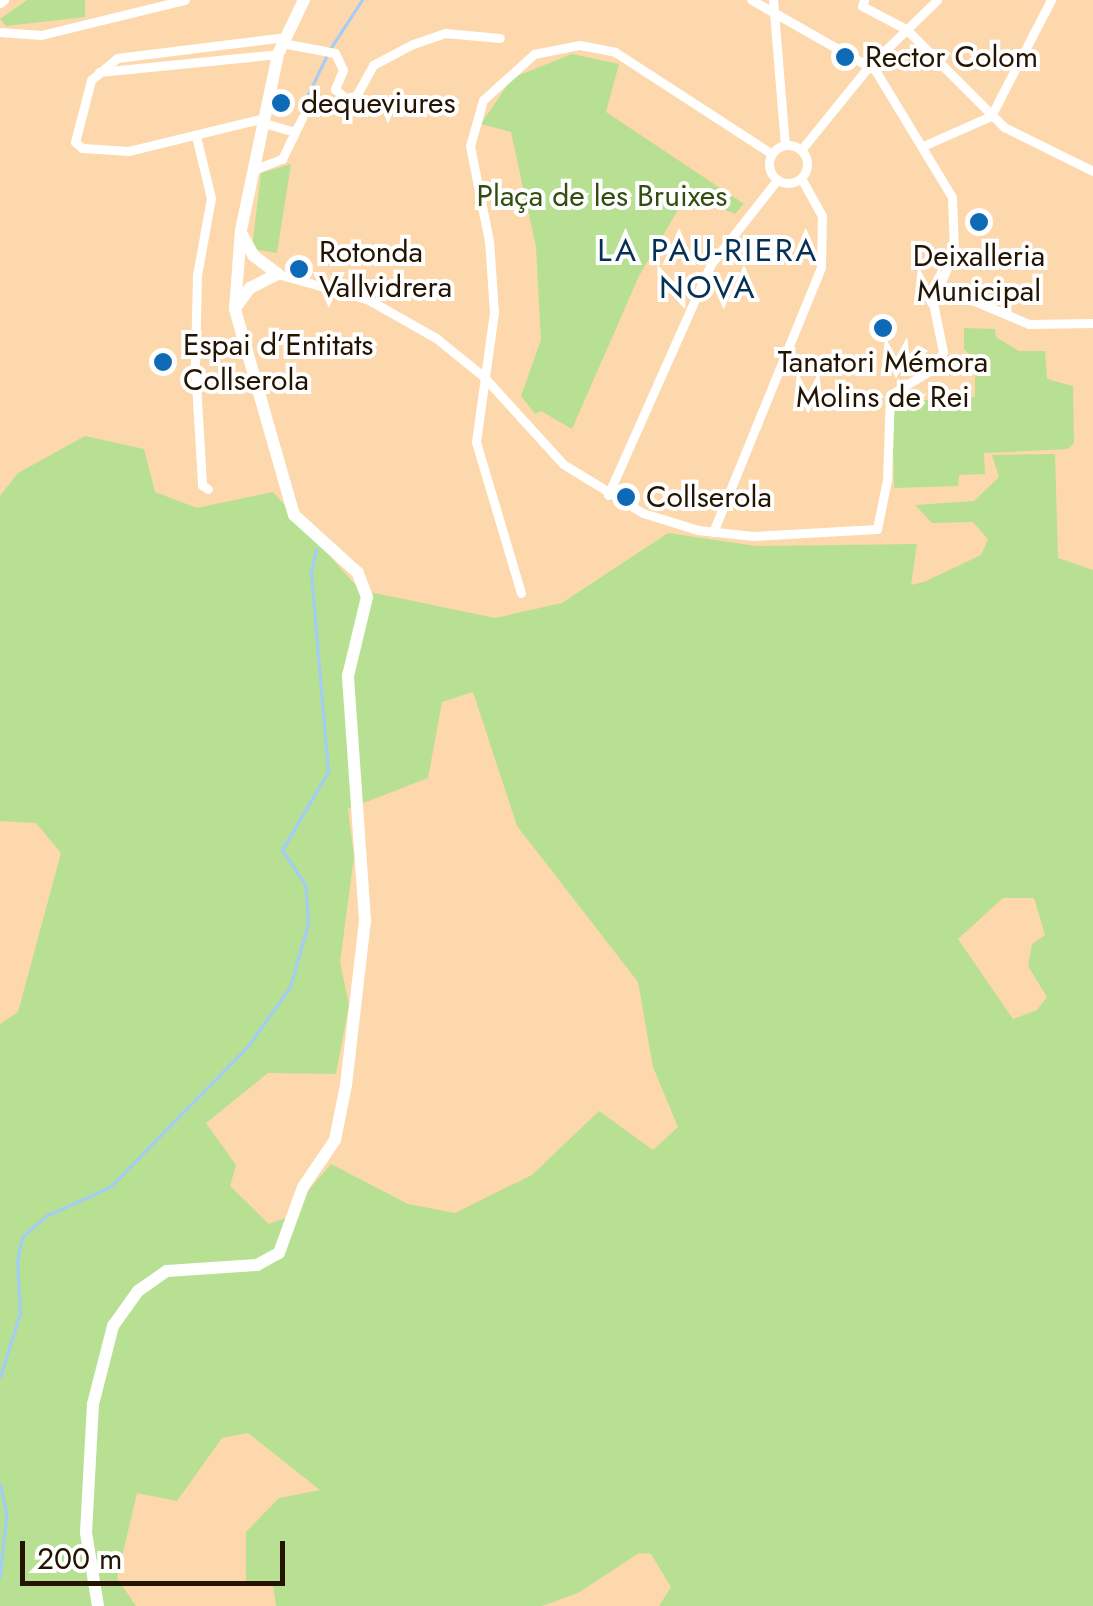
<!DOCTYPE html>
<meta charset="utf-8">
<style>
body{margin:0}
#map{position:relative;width:1093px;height:1606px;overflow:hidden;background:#fdd8ac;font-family:Jost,sans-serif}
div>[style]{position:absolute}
.green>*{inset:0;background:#b7e093}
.stream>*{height:2.5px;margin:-1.25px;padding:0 1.25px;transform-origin:1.25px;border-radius:1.25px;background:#a2ccf9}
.street>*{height:9px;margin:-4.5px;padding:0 4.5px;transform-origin:4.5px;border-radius:4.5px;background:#fff}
.street>.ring{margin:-4.5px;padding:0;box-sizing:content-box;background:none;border:9px solid #fff;border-radius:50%}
.secondary>*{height:12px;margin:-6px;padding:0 6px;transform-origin:6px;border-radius:6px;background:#fff}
.dots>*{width:28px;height:28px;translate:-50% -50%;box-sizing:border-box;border:5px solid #fff;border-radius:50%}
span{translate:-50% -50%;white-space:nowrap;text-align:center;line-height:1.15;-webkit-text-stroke:8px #fff;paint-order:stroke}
.poi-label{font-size:30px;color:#241401}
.left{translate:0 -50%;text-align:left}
.park-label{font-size:30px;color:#314e0e}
.neighbourhood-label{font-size:32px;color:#073055;letter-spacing:2.5px}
.scale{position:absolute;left:20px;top:1541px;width:265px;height:45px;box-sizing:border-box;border:5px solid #241401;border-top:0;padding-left:12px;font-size:30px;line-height:35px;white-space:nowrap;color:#241401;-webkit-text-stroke:8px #fff;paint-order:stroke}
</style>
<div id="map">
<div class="green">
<div style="clip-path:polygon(27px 0,85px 0,85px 17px,6px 26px,0 19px)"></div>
<div style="clip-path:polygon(572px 54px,619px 64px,606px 112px,744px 204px,735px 214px,688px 193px,639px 276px,572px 429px,541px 411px,535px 414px,521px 396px,541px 340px,536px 247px,511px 132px,481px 124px,512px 78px)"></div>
<div style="clip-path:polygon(291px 164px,277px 253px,252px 249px,261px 173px)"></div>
<div style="clip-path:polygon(964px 328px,995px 329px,996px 337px,1019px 351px,1045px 351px,1047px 379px,1073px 386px,1074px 443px,1068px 449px,984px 453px,985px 474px,959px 475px,958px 486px,894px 488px,892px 402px,975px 397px,975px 360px,964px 349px)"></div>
<div style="clip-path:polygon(evenodd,85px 436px,144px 449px,155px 492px,197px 508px,273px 492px,360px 590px,495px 618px,562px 603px,668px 533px,756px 546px,917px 544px,911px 585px,924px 582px,981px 555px,988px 539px,973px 522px,932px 523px,915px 505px,974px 501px,999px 477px,992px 455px,1055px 454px,1058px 558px,1093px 570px,1093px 1606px,659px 1606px,671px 1587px,651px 1554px,639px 1553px,578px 1593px,542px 1606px,276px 1606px,273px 1586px,246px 1584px,246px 1532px,279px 1498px,320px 1490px,248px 1433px,222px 1438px,177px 1501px,137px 1493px,117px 1578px,136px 1606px,0 1606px,0 1024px,18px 1012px,61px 853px,36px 823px,0 821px,0 496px,18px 473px,85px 436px,473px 692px,517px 826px,638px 982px,653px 1067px,678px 1127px,653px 1150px,599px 1111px,532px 1175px,455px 1213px,408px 1204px,331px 1164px,285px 1218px,269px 1224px,230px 1186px,236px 1165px,206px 1123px,268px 1073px,336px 1074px,349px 1005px,340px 962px,354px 857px,348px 809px,428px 778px,442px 702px,473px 692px,85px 436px,1003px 898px,1034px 898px,1045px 935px,1032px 944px,1028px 966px,1047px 997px,1037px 1010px,1013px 1019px,958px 939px,1003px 898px)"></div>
</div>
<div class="stream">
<div style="left:330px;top:49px;width:59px;rotate:-56.9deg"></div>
<div style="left:303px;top:105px;width:53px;rotate:-64.4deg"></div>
<div style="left:0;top:1377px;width:67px;rotate:-72.6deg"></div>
<div style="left:20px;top:1313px;width:52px;rotate:-93.3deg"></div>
<div style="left:17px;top:1261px;width:25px;rotate:-78deg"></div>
<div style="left:22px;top:1237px;width:32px;rotate:-41deg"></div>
<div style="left:46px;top:1216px;width:70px;rotate:-24.4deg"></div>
<div style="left:110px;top:1187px;width:197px;rotate:-45.6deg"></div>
<div style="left:248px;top:1046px;width:72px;rotate:-54.6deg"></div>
<div style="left:290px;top:987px;width:66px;rotate:-74.1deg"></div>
<div style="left:308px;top:924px;width:39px;rotate:-94deg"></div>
<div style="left:305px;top:885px;width:42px;rotate:-123.3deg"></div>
<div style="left:282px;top:850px;width:91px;rotate:-59.5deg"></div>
<div style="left:328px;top:772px;width:201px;rotate:-94.9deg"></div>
<div style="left:311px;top:572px;width:23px;rotate:-77deg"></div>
<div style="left:0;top:1484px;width:31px;rotate:77deg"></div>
<div style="left:7px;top:1514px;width:64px;rotate:96.2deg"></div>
</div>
<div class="street">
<div style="left:773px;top:0;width:145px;rotate:85.3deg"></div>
<div style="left:864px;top:0;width:6px;rotate:108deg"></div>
<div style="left:862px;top:6px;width:50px;rotate:27.6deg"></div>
<div style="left:906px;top:29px;width:139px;rotate:45deg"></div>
<div style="left:1004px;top:127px;width:99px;rotate:26.3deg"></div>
<div style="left:0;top:3px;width:5px;rotate:-37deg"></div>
<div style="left:0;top:32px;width:41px;rotate:4.2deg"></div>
<div style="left:41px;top:35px;width:148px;rotate:-13.7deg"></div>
<div style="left:282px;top:43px;width:54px;rotate:10.7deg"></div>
<div style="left:335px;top:53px;width:19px;rotate:65deg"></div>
<div style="left:343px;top:70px;width:21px;rotate:113deg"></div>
<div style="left:335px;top:89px;width:13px;rotate:42deg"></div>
<div style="left:345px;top:98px;width:11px;rotate:-10deg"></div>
<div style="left:356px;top:96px;width:35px;rotate:-61deg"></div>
<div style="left:373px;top:65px;width:45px;rotate:-27.7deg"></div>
<div style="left:413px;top:44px;width:34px;rotate:-19deg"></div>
<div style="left:445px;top:33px;width:55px;rotate:5.2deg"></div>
<div style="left:99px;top:72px;width:180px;rotate:-5.7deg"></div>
<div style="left:264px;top:118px;width:139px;rotate:166.3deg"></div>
<div style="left:129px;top:151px;width:47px;rotate:-176.3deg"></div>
<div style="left:82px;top:148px;width:9px;rotate:-139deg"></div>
<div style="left:75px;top:142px;width:64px;rotate:-75.5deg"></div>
<div style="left:91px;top:80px;width:34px;rotate:-40deg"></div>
<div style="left:117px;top:58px;width:169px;rotate:-7.1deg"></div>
<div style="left:295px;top:132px;width:16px;rotate:-63deg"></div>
<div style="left:196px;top:136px;width:64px;rotate:76.4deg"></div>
<div style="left:211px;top:198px;width:78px;rotate:100.3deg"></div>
<div style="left:197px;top:275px;width:91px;rotate:91.3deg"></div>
<div style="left:195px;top:366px;width:119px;rotate:86.6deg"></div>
<div style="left:202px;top:485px;width:7px;rotate:34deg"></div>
<div class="ring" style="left:769px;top:145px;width:29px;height:29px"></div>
<div style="left:923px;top:146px;width:74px;rotate:-23.8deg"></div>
<div style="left:991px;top:116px;width:131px;rotate:-62.7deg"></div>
<div style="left:801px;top:150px;width:108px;rotate:-51deg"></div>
<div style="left:869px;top:66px;width:95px;rotate:-44.1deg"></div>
<div style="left:253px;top:170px;width:31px;rotate:-21deg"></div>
<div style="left:282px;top:159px;width:30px;rotate:-64deg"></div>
<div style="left:295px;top:132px;width:33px;rotate:-164deg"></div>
<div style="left:278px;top:274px;width:95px;rotate:15.9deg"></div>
<div style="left:369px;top:300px;width:77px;rotate:29.6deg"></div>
<div style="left:436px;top:338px;width:60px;rotate:39deg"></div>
<div style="left:483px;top:376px;width:119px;rotate:47.7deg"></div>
<div style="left:563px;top:464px;width:94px;rotate:31.5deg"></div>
<div style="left:643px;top:513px;width:58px;rotate:17.2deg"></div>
<div style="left:698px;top:530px;width:55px;rotate:6.2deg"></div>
<div style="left:753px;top:536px;width:124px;rotate:-3.2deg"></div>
<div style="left:877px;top:529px;width:50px;rotate:-78.5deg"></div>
<div style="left:887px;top:480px;width:85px;rotate:-88deg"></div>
<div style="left:890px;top:395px;width:52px;rotate:-31.5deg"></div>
<div style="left:934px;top:368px;width:18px;rotate:-61deg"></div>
<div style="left:943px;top:352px;width:50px;rotate:-101.5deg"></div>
<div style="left:933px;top:303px;width:57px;rotate:-68.4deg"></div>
<div style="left:954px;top:250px;width:53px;rotate:-92.2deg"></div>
<div style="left:952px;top:197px;width:149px;rotate:-121.2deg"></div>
<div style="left:875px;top:70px;width:142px;rotate:-150.4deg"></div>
<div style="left:934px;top:297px;width:38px;rotate:5deg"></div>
<div style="left:972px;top:300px;width:62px;rotate:22.8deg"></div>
<div style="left:1029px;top:324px;width:64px;rotate:-0.9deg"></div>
<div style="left:608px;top:495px;width:253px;rotate:-66deg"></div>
<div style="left:711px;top:264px;width:107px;rotate:-51.8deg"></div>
<div style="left:713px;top:532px;width:286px;rotate:-67.8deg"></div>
<div style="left:821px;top:267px;width:51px;rotate:-88.9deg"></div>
<div style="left:822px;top:216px;width:43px;rotate:-118.9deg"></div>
<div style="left:521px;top:593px;width:158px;rotate:-106.6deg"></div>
<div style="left:476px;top:442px;width:131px;rotate:-82.1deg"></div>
<div style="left:494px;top:312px;width:71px;rotate:-94deg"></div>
<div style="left:489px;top:241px;width:97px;rotate:-101.3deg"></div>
<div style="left:470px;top:146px;width:48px;rotate:-74.2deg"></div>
<div style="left:483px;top:100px;width:69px;rotate:-42deg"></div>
<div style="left:534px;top:54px;width:47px;rotate:-11.1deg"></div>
<div style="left:580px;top:45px;width:36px;rotate:11deg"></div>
<div style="left:615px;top:52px;width:187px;rotate:33deg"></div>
</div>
<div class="secondary">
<div style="left:241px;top:233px;width:26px;rotate:61deg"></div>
<div style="left:254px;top:256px;width:30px;rotate:37deg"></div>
<div style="left:236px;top:307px;width:24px;rotate:-54deg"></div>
<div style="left:250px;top:288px;width:31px;rotate:-27deg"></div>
<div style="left:98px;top:1606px;width:74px;rotate:-99.3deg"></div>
<div style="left:86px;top:1533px;width:129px;rotate:-86.9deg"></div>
<div style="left:93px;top:1404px;width:81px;rotate:-75.6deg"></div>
<div style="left:113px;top:1326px;width:43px;rotate:-54.5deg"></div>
<div style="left:138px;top:1291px;width:35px;rotate:-35deg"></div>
<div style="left:167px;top:1271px;width:90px;rotate:-3.8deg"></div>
<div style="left:257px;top:1265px;width:25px;rotate:-29deg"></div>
<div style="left:279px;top:1253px;width:70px;rotate:-70deg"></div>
<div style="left:303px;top:1187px;width:57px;rotate:-55.8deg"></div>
<div style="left:335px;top:1140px;width:56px;rotate:-78.7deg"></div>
<div style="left:346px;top:1085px;width:166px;rotate:-83.4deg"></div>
<div style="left:365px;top:920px;width:245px;rotate:-94deg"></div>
<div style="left:348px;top:676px;width:81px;rotate:-76.5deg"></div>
<div style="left:367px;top:597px;width:26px;rotate:-111deg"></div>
<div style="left:358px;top:573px;width:86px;rotate:-137.8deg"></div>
<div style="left:294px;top:515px;width:214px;rotate:-106deg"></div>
<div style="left:235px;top:309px;width:79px;rotate:-85.7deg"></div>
<div style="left:241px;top:230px;width:180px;rotate:-78.1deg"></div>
<div style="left:278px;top:54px;width:60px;rotate:-64.3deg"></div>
</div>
<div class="dots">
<div style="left:845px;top:57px;background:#0e69b6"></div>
<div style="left:281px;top:103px;background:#0e69b6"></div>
<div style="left:979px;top:222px;background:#0e69b6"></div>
<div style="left:299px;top:269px;background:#0e69b6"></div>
<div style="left:883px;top:328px;background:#0e69b6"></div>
<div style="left:163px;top:362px;background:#0e69b6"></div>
<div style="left:626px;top:497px;background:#0e69b6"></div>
</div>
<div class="poi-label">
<span class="left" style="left:865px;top:57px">Rector Colom</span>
<span class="left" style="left:301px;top:103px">dequeviures</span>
<span class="left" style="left:319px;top:269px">Rotonda<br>Vallvidrera</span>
<span style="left:979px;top:273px">Deixalleria<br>Municipal</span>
<span class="left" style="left:183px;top:362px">Espai d’Entitats<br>Collserola</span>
<span style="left:883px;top:379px">Tanatori Mémora<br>Molins de Rei</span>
<span class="left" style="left:646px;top:497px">Collserola</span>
</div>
<div class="park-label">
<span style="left:602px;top:196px">Plaça de les Bruixes</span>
</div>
<div class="neighbourhood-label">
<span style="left:708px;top:269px">LA PAU-RIERA<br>NOVA</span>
</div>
<div class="scale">200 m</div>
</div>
